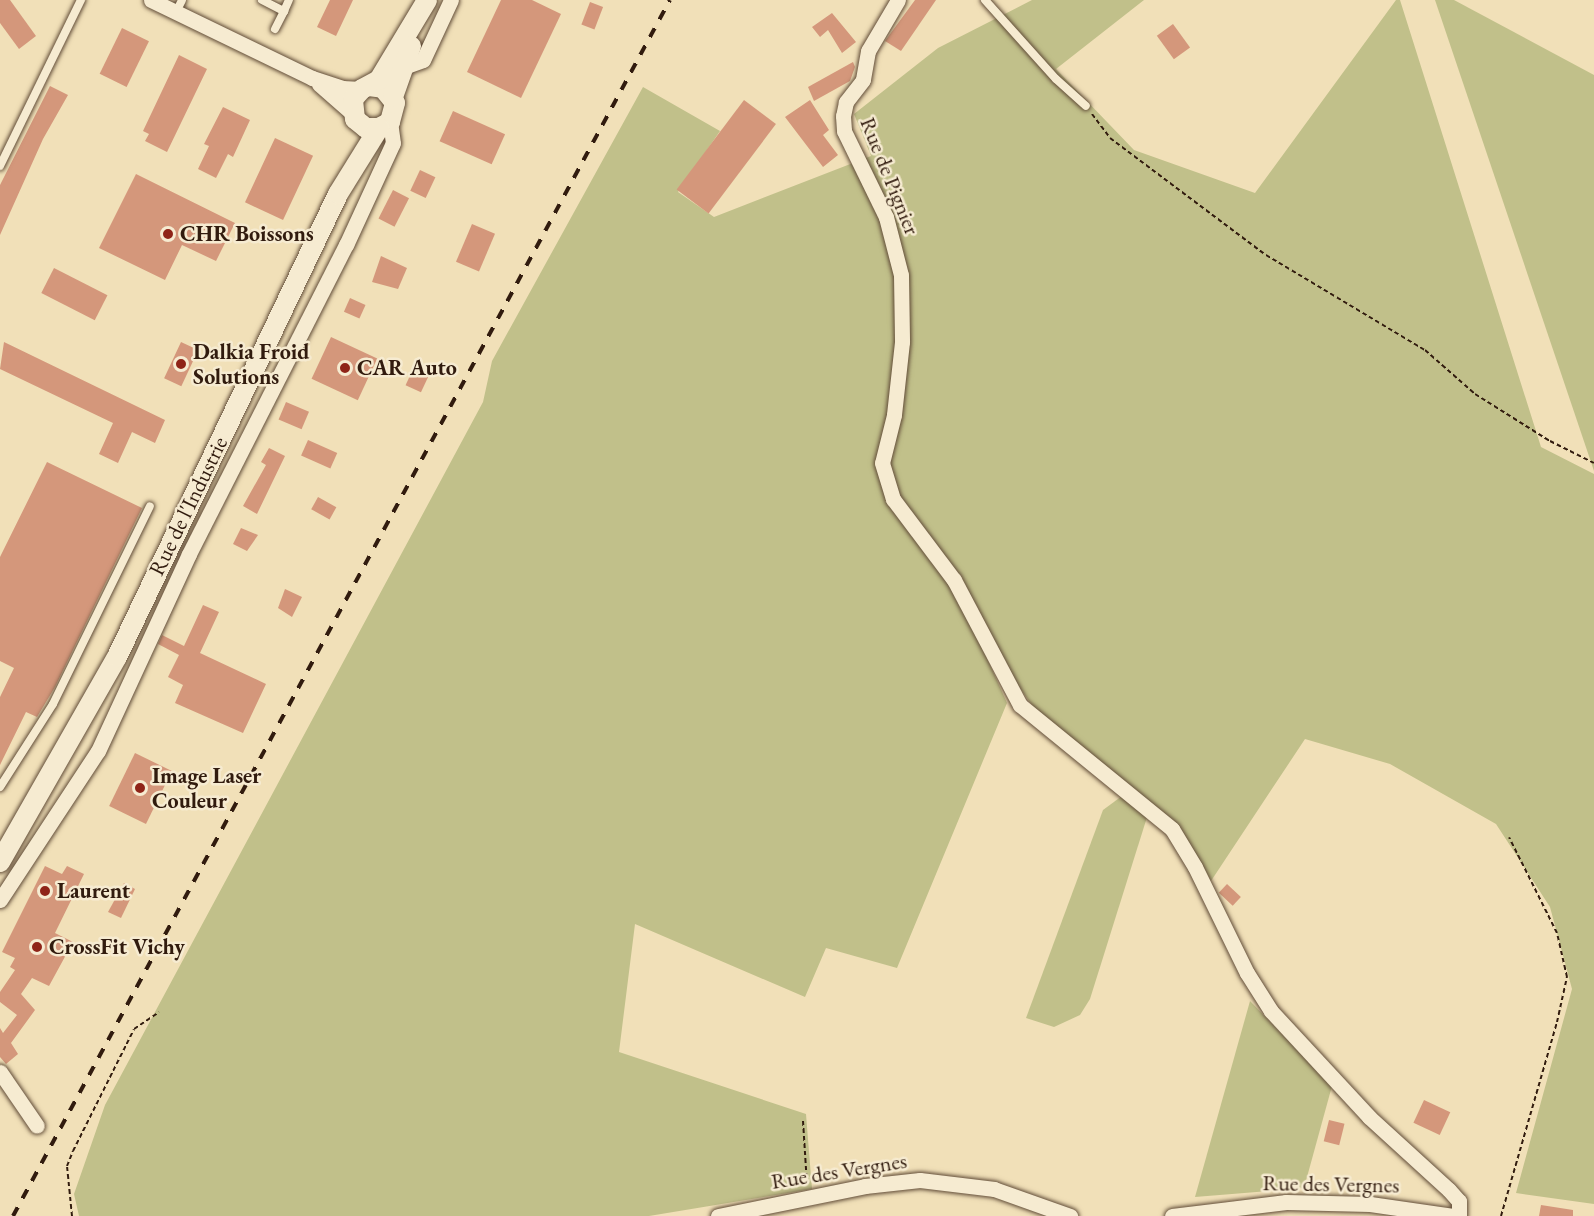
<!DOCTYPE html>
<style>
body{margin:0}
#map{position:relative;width:1594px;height:1216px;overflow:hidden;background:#f1e0b8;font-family:"EB Garamond",serif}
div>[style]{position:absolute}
.green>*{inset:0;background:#c1c08a}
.building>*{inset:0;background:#d4977b;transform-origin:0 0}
.path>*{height:2px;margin-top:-1px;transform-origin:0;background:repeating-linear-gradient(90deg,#311b0e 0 4.5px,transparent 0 7.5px)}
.roads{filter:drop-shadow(0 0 2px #614c38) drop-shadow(0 0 2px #614c38)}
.service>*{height:8px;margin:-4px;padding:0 4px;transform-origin:4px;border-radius:4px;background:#f6ebd1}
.minor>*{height:15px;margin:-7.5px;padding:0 7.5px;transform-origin:7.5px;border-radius:7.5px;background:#f6ebd1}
.secondary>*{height:20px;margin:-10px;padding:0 10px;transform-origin:10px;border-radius:10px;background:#f6ebd1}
.rail>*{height:4px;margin-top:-2px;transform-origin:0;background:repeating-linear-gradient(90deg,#311b0e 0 10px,transparent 0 20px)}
.dots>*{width:16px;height:16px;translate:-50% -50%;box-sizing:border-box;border:3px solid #f6ebd1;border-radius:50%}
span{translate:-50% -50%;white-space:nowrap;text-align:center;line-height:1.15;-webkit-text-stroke:5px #f6ebd1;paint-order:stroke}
.street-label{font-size:22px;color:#311b0e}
.poi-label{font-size:22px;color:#311b0e;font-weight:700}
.left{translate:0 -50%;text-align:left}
</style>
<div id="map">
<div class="green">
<div style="clip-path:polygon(1032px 0,1144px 0,1056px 69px,1134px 150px,1255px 193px,1396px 0,1400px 0,1541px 447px,1594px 474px,1594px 1204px,1516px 1193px,1572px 989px,1550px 907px,1496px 824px,1390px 764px,1305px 739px,1211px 881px,1180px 827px,1034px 708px,967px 613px,1007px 703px,897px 968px,826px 948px,805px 997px,635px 924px,619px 1052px,806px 1114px,812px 1189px,649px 1216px,79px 1216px,74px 1194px,105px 1105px,483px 402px,492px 361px,643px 87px,720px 131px,678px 192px,714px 217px,871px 156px,854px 114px,938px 48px)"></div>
<div style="clip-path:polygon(1435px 0,1454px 0,1594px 75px,1594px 471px)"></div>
<div style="clip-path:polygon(1122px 796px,1148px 814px,1090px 999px,1080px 1015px,1054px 1027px,1026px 1018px,1103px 810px)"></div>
<div style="clip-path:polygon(1250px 1001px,1332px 1086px,1304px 1188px,1195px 1197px)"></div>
</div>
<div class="building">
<div style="clip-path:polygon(0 0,10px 0,36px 36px,19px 49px,0 23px)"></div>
<div style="clip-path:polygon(330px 0,353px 0,336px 36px,317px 27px)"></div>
<div style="clip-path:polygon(501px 0,532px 0,561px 14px,521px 98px,467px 72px)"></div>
<div style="clip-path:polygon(915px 0,936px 0,901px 51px,885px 41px)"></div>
<div style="left:590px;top:2px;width:14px;height:24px;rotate:21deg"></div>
<div style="clip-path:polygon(832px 13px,856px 42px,842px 53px,828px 30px,820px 37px,812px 27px)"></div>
<div style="left:1173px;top:24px;width:29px;height:20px;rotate:54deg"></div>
<div style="left:122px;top:28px;width:30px;height:51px;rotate:26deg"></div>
<div style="clip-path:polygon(179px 55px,207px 69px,167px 152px,145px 141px,149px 134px,143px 131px)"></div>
<div style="clip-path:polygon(853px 62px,855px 67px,850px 81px,814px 101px,808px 87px)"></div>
<div style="clip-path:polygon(50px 86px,68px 95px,43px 139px,0 235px,0 185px)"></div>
<div style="left:744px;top:100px;width:40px;height:112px;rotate:37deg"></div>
<div style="clip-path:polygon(810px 100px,829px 130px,823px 135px,838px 155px,823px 167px,785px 117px)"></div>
<div style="clip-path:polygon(223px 107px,250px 120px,233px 157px,228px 154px,216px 178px,198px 169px,209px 146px,204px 144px)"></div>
<div style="left:453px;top:111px;width:57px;height:33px;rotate:24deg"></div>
<div style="left:275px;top:138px;width:42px;height:71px;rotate:25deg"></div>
<div style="left:420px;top:170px;width:17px;height:23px;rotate:25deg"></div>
<div style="clip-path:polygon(136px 174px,235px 223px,216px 261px,182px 245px,165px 280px,99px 248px)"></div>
<div style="left:393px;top:190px;width:18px;height:32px;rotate:27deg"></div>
<div style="left:472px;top:224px;width:25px;height:41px;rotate:23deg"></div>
<div style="clip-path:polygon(381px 256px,407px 268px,398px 289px,372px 282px)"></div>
<div style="left:54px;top:268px;width:60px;height:28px;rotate:27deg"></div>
<div style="left:350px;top:298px;width:17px;height:15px;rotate:24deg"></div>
<div style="left:331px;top:337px;width:51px;height:46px;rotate:25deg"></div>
<div style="clip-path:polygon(4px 342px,165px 420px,155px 443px,132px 432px,118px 463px,99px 454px,113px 423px,0 369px)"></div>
<div style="left:181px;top:342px;width:19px;height:40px;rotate:25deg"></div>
<div style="left:414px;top:367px;width:17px;height:20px;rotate:25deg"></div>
<div style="left:286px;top:402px;width:25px;height:19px;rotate:23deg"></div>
<div style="left:308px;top:440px;width:32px;height:17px;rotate:24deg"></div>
<div style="clip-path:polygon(269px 448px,285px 456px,257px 514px,243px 506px,266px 465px,261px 462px)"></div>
<div style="clip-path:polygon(47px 462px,142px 508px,55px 687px,37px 717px,26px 712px,0 765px,0 697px,14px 668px,0 661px,0 557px)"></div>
<div style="left:318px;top:497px;width:21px;height:14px;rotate:29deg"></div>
<div style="clip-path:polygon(241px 528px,258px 535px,247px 551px,233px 544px)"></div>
<div style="clip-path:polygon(285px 589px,302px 597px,292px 617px,278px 608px)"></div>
<div style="clip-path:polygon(203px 605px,219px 612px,200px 653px,266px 684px,243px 733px,175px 703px,183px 685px,168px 677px,179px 655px,158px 644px,162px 635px,184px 646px)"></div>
<div style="left:135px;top:753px;width:41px;height:59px;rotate:26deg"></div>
<div style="clip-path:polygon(45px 866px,62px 874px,67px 866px,84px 874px,55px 933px,73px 942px,49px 986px,32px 978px,21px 994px,35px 1010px,11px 1043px,18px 1054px,6px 1064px,0 1057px,0 1028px,3px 1033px,17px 1015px,0 1002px,0 992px,15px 970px,10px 967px,15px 958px,2px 952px)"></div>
<div style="clip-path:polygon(124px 883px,135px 889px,121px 918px,108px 912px)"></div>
<div style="left:1227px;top:884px;width:19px;height:12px;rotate:43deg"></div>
<div style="left:1424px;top:1100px;width:29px;height:25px;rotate:25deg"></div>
<div style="left:1329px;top:1120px;width:16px;height:22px;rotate:14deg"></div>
<div style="clip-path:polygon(1541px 1205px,1573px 1210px,1573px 1216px,1539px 1216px)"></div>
</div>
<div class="path">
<div style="left:1092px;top:114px;width:30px;rotate:53deg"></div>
<div style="left:1110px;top:138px;width:195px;rotate:36.9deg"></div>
<div style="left:1266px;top:255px;width:185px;rotate:30.9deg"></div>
<div style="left:1425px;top:350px;width:67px;rotate:41.3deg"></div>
<div style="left:1475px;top:394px;width:89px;rotate:32.1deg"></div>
<div style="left:1550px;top:441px;width:49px;rotate:26.6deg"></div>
<div style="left:803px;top:1121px;width:63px;rotate:86.4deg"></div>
<div style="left:72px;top:1216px;width:50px;rotate:-95.7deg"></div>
<div style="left:67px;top:1166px;width:16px;rotate:-68deg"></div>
<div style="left:73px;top:1151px;width:136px;rotate:-63.4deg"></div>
<div style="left:134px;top:1029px;width:30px;rotate:-34deg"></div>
<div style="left:1501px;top:1216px;width:202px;rotate:-73.9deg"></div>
<div style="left:1557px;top:1022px;width:46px;rotate:-77.5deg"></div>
<div style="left:1567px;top:977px;width:45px;rotate:-102.8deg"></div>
<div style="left:1557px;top:933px;width:107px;rotate:-116.6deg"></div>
</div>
<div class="roads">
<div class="service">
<div style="left:262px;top:0;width:25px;rotate:27deg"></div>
<div style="left:284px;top:11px;width:12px;rotate:-66deg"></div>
<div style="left:985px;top:0;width:106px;rotate:48.1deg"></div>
<div style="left:1056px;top:79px;width:40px;rotate:42deg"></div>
<div style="left:176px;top:12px;width:13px;rotate:-63deg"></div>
<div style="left:275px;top:29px;width:20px;rotate:-63deg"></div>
<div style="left:0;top:166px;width:185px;rotate:-64deg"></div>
<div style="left:0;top:787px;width:98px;rotate:-57.4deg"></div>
<div style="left:53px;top:704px;width:220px;rotate:-63.9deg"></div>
</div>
<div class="minor">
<div style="left:151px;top:0;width:179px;rotate:25.8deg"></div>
<div style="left:312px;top:78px;width:32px;rotate:18deg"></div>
<div style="left:342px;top:88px;width:20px;rotate:3deg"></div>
<div style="left:898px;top:0;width:59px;rotate:120.5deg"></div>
<div style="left:868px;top:51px;width:29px;rotate:100deg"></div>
<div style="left:863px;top:80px;width:28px;rotate:128deg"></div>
<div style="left:846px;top:102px;width:14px;rotate:102deg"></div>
<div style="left:843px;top:116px;width:15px;rotate:86deg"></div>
<div style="left:844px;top:131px;width:96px;rotate:64deg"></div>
<div style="left:886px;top:217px;width:60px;rotate:75.5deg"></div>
<div style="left:901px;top:275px;width:67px;rotate:89.1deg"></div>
<div style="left:902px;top:342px;width:73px;rotate:96.3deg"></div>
<div style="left:894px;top:415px;width:49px;rotate:104deg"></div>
<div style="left:882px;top:463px;width:38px;rotate:73deg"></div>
<div style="left:893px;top:499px;width:101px;rotate:53deg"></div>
<div style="left:954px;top:580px;width:141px;rotate:62.2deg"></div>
<div style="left:1020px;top:705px;width:196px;rotate:39.2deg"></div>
<div style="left:1172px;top:829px;width:44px;rotate:58.8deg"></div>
<div style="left:1195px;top:867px;width:118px;rotate:63.9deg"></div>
<div style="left:1247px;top:973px;width:45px;rotate:57.7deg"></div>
<div style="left:1271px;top:1011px;width:144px;rotate:47.2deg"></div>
<div style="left:1369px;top:1117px;width:108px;rotate:42.4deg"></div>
<div style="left:1449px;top:1190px;width:15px;rotate:48deg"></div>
<div style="left:1459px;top:1201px;width:15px;rotate:90deg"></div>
<div style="left:401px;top:68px;width:23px;rotate:-20deg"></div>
<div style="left:423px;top:60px;width:66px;rotate:-65deg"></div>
<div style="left:319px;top:84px;width:44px;rotate:41.3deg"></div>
<div style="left:0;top:900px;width:178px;rotate:-56.7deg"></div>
<div style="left:98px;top:751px;width:217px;rotate:-65.2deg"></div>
<div style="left:189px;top:554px;width:347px;rotate:-63.1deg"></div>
<div style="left:346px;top:245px;width:112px;rotate:-65.3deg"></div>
<div style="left:393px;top:143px;width:21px;rotate:-98deg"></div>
<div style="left:0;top:1072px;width:65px;rotate:55.6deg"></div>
<div style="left:718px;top:1216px;width:150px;rotate:-11.5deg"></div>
<div style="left:865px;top:1186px;width:55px;rotate:-6.2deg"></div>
<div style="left:920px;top:1180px;width:75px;rotate:6.9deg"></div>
<div style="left:994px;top:1189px;width:81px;rotate:19.6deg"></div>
<div style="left:1172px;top:1216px;width:115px;rotate:-7deg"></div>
<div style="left:1286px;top:1202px;width:84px;rotate:1.4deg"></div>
<div style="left:1370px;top:1204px;width:84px;rotate:8.2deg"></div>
</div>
<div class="secondary">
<div style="left:369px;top:86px;width:14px;rotate:8deg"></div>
<div style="left:383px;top:88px;width:19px;rotate:51deg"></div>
<div style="left:395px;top:103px;width:20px;rotate:105deg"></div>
<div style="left:390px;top:122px;width:13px;rotate:151deg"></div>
<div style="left:379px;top:128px;width:13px;rotate:180deg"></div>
<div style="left:366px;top:128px;width:14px;rotate:-141deg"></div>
<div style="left:355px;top:119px;width:20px;rotate:-96deg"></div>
<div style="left:353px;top:99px;width:13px;rotate:-48deg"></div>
<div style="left:362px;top:89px;width:19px;rotate:-28deg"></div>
<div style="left:379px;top:80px;width:93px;rotate:-59deg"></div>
<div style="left:393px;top:97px;width:54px;rotate:-70.6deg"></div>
<div style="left:0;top:862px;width:236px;rotate:-60.3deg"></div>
<div style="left:117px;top:657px;width:513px;rotate:-64.48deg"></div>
<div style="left:338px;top:194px;width:78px;rotate:-58.2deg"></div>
</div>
</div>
<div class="rail">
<div style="left:13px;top:1216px;width:1382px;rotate:-61.62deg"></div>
</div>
<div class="dots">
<div style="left:168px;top:234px;background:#8f2418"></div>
<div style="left:181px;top:364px;background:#8f2418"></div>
<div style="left:345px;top:368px;background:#8f2418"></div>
<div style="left:140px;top:788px;background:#8f2418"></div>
<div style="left:45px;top:891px;background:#8f2418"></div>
<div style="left:37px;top:947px;background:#8f2418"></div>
</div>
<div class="street-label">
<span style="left:890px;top:176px;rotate:68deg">Rue de Pignier</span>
<span style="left:188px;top:506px;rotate:-64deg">Rue de l'Industrie</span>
<span style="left:839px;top:1171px;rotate:-9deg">Rue des Vergnes</span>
<span style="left:1331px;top:1184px;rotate:1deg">Rue des Vergnes</span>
</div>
<div class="poi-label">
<span class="left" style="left:180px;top:234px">CHR Boissons</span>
<span class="left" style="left:193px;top:364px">Dalkia Froid<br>Solutions</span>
<span class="left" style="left:357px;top:368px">CAR Auto</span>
<span class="left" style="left:152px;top:788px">Image Laser<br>Couleur</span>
<span class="left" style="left:57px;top:891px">Laurent</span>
<span class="left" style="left:49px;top:947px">CrossFit Vichy</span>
</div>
</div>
